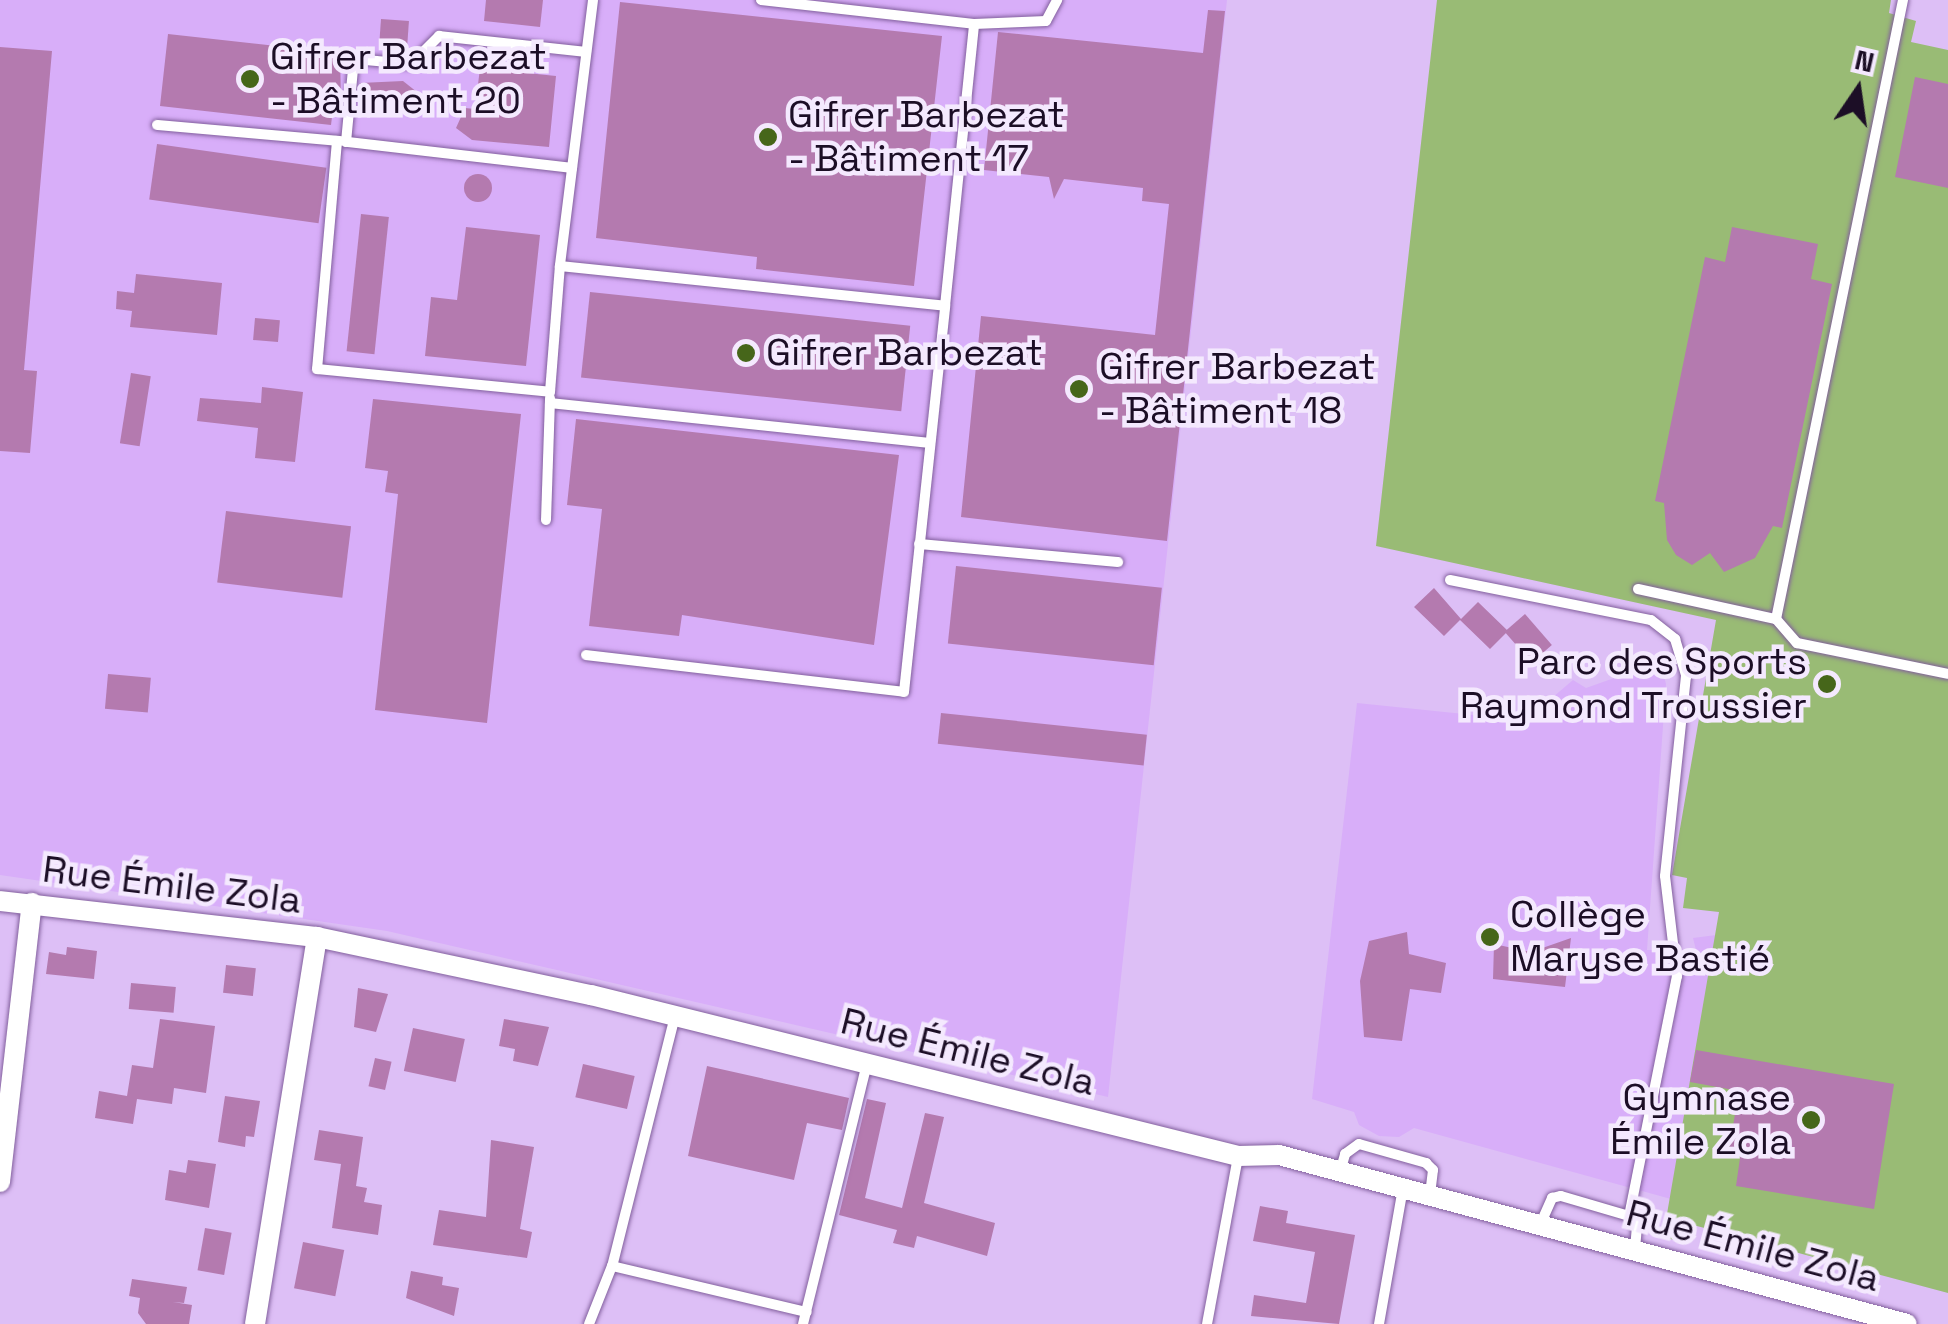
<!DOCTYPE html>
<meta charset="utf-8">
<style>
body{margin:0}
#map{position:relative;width:1948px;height:1324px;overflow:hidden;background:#ddbff6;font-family:"Space Grotesk",sans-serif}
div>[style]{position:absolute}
.built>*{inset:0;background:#d8aef9}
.green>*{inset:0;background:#99bb75}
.building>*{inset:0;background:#b47aaf;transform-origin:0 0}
.round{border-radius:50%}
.roads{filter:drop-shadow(0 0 2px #825f9d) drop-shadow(0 0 2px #825f9d)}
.lane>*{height:10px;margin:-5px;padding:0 5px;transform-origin:5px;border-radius:5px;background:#fff}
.street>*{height:20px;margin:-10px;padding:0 10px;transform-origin:10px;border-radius:10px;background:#fff}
.dots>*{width:28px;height:28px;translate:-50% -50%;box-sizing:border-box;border:5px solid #f4e9fe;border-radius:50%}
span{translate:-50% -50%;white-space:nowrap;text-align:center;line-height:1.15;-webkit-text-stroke:9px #f4e9fe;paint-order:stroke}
.poi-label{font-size:38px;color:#1c0e26}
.left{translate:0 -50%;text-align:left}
.right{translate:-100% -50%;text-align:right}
.street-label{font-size:38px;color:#1c0e26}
.north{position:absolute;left:1808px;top:40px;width:100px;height:100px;-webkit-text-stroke:8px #f4e9fe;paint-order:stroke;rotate:13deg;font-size:28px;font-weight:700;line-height:40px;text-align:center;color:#1c0e26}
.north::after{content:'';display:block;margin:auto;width:35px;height:45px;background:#1c0e26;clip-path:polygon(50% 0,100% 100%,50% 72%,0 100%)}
</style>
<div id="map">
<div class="built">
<div style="clip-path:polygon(0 0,1227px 0,1108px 1097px,387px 931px,0 875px)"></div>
<div style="clip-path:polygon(1634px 671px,1663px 672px,1666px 684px,1647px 950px,1696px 950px,1693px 938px,1716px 935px,1671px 1199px,1414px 1128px,1399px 1137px,1379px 1136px,1359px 1125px,1354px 1112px,1312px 1099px,1357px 703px,1503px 718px,1539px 709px,1573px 680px,1586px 688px)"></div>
</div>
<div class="green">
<div style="clip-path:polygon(1437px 0,1891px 0,1889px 13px,1916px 21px,1911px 42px,1948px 50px,1948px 1293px,1682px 1222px,1678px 1241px,1663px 1237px,1719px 912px,1683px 908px,1687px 878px,1672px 875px,1716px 620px,1376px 546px)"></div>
</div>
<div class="building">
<div style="clip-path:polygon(486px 0,543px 0,540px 27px,484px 21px)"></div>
<div style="clip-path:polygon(620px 2px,942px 36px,914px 286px,756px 269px,757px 257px,596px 238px)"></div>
<div style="clip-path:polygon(1208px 10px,1225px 11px,1167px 541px,961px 517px,981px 316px,1155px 335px,1169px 204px,1142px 201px,1143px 188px,1064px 179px,1054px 199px,1049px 177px,984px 170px,998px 32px,1203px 53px)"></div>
<div style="left:381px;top:19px;width:28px;height:23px;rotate:4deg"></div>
<div style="clip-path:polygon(168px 34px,340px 53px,341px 102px,334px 101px,331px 125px,160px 106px)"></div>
<div style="clip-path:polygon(0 47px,52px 51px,24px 370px,37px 371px,30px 453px,0 451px)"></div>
<div style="clip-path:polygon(480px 68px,556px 76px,549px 147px,472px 140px,456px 128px,465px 108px,475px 109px)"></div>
<div style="clip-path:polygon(1915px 77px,1948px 84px,1948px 188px,1895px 177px)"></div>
<div style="clip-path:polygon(403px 81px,422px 96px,411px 115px,358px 103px,360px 83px)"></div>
<div style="left:157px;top:144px;width:171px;height:56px;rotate:8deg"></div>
<div class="round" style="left:464px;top:174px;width:28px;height:28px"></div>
<div style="left:361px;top:214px;width:28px;height:138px;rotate:6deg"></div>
<div style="clip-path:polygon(466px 227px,540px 235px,526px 366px,425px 356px,431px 297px,457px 300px)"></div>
<div style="clip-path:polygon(1732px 227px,1818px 244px,1811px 279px,1832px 284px,1782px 528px,1773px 526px,1755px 558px,1724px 572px,1710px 553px,1692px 565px,1676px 555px,1667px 540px,1664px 503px,1655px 501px,1705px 257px,1725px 262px)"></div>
<div style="clip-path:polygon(136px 274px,222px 283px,217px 335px,130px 327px,132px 311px,116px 309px,117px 291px,134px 293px)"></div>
<div style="left:590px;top:292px;width:322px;height:86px;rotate:6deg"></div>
<div style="left:255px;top:318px;width:25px;height:22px;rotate:5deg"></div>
<div style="left:131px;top:373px;width:20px;height:71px;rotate:9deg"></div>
<div style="clip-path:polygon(262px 387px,303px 392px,295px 462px,255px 458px,258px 428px,197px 421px,200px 398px,261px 403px)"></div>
<div style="clip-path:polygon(373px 399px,521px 414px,487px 723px,375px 710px,398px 494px,385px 492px,388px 471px,365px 468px)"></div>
<div style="clip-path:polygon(576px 419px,899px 455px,874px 645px,682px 615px,679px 636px,589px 626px,602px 509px,567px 505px)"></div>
<div style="left:226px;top:511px;width:126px;height:72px;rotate:7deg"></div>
<div style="left:956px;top:566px;width:207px;height:78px;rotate:6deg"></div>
<div style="clip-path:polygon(1434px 588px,1461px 619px,1478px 602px,1508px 631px,1490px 649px,1460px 620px,1444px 636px,1414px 607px)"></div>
<div style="left:1525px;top:614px;width:41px;height:27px;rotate:49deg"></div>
<div style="left:108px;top:674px;width:43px;height:35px;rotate:5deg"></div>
<div style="left:941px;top:713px;width:207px;height:31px;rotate:6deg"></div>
<div style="clip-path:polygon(1407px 932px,1409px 954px,1446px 963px,1441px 993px,1410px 989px,1402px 1041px,1364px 1037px,1360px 981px,1369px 941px)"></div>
<div style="clip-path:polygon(1571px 938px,1565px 987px,1493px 979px,1494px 944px,1531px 952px)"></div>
<div style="clip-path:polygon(67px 947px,97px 951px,94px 979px,46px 974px,49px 952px,66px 955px)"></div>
<div style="left:226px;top:965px;width:30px;height:28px;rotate:6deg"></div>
<div style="left:131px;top:983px;width:45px;height:26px;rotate:5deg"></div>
<div style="clip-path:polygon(358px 988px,388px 994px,376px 1032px,354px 1027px)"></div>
<div style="clip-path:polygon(160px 1019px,215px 1026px,206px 1093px,174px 1088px,172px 1104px,137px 1099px,133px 1124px,95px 1118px,99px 1091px,127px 1096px,132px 1065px,153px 1068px)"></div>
<div style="clip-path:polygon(504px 1019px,549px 1027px,538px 1066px,513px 1061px,515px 1049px,499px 1046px)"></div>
<div style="left:413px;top:1028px;width:53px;height:44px;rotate:12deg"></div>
<div style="clip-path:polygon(1696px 1050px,1894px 1084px,1874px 1209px,1736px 1186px,1741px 1151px,1729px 1149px,1739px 1091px,1690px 1082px)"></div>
<div style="left:375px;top:1058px;width:17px;height:29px;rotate:13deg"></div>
<div style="left:583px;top:1064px;width:53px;height:34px;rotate:13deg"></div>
<div style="clip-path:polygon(707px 1066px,849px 1098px,842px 1130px,807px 1123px,794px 1180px,688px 1156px)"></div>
<div style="clip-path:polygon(225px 1096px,260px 1101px,254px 1137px,246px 1136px,245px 1147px,218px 1142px)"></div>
<div style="clip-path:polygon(867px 1099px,886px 1103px,865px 1198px,902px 1208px,925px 1113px,944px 1117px,924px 1203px,995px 1223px,987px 1256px,917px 1236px,914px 1248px,893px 1243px,897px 1230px,839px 1215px)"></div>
<div style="clip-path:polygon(319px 1130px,363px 1137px,356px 1186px,367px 1188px,364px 1202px,382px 1205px,378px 1235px,332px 1228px,341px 1164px,314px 1160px)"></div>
<div style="clip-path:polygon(491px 1140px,534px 1147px,520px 1229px,532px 1232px,527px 1258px,433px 1245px,439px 1210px,486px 1217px)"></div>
<div style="clip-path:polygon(188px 1160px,216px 1164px,209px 1208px,165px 1200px,169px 1170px,186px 1173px)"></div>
<div style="clip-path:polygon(1260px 1206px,1288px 1211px,1286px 1223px,1355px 1235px,1339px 1324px,1251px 1316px,1254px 1295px,1306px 1303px,1315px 1252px,1253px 1241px)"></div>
<div style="left:205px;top:1228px;width:27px;height:43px;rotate:10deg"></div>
<div style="left:303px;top:1242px;width:42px;height:47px;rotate:11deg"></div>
<div style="clip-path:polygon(411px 1271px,443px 1277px,442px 1285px,459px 1288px,454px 1316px,406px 1298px)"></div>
<div style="clip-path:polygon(132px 1279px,187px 1287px,184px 1303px,173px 1302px,192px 1305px,189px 1324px,146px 1324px,138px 1313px,140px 1298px,129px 1296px)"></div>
</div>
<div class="roads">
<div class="lane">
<div style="left:593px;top:0;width:268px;rotate:97.1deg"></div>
<div style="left:560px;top:266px;width:387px;rotate:5.9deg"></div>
<div style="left:945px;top:306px;width:283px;rotate:-84.1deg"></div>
<div style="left:761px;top:0;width:214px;rotate:6.4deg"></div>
<div style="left:974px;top:24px;width:72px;rotate:-2.4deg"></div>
<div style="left:1046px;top:21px;width:24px;rotate:-62deg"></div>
<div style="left:1903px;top:0;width:632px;rotate:101.59deg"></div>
<div style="left:1776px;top:619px;width:32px;rotate:49deg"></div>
<div style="left:1797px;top:643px;width:154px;rotate:11.6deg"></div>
<div style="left:157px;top:125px;width:184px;rotate:5deg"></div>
<div style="left:337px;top:141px;width:229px;rotate:95deg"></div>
<div style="left:317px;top:369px;width:234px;rotate:5.6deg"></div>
<div style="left:550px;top:392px;width:126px;rotate:-85.5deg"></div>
<div style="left:572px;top:168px;width:227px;rotate:-173.4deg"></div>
<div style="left:346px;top:142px;width:83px;rotate:-84.5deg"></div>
<div style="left:354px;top:59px;width:57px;rotate:5deg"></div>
<div style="left:411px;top:64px;width:40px;rotate:-45deg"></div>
<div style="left:439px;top:36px;width:148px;rotate:6.2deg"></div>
<div style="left:550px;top:403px;width:382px;rotate:6deg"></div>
<div style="left:546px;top:520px;width:122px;rotate:-88.1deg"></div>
<div style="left:919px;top:544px;width:200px;rotate:5.2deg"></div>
<div style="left:1450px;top:580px;width:205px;rotate:11.3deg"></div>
<div style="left:1651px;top:620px;width:31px;rotate:38deg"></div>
<div style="left:1675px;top:639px;width:39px;rotate:73deg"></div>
<div style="left:1686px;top:676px;width:201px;rotate:96deg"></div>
<div style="left:1665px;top:876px;width:101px;rotate:83.2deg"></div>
<div style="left:1677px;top:976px;width:245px;rotate:101.3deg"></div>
<div style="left:1638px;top:589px;width:141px;rotate:12.3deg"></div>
<div style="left:586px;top:655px;width:320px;rotate:6.6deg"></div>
<div style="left:904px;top:692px;width:388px;rotate:-83.9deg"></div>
<div style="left:675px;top:1016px;width:258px;rotate:104.1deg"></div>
<div style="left:612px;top:1266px;width:200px;rotate:13.3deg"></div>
<div style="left:1340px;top:1172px;width:19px;rotate:-74deg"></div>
<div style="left:1345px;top:1154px;width:17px;rotate:-36deg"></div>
<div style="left:1359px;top:1144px;width:70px;rotate:15.8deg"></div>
<div style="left:1426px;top:1163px;width:10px;rotate:45deg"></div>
<div style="left:1433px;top:1170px;width:25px;rotate:97deg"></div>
<div style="left:1540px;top:1225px;width:30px;rotate:-66deg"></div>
<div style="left:1552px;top:1198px;width:9px;rotate:-13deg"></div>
<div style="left:1561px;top:1196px;width:71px;rotate:16.4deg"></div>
<div style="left:1629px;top:1216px;width:13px;rotate:51deg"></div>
<div style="left:1637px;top:1226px;width:24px;rotate:95deg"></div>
<div style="left:589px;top:1324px;width:62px;rotate:-68.4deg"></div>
<div style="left:803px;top:1324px;width:269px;rotate:-76.2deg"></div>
<div style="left:1207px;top:1324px;width:171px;rotate:-79.5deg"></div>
<div style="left:1379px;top:1324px;width:138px;rotate:-80deg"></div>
</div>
<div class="street">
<div style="left:0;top:901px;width:319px;rotate:6.5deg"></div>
<div style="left:317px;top:937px;width:280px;rotate:12deg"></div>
<div style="left:591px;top:995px;width:667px;rotate:13.97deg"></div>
<div style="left:1238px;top:1156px;width:41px;rotate:-1.4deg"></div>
<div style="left:1279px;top:1155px;width:650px;rotate:15.06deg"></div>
<div style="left:0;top:1182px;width:281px;rotate:-83.5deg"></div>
<div style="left:255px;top:1324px;width:392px;rotate:-80.9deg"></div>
</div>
</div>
<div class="dots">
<div style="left:250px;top:79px;background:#46661a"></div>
<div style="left:768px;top:137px;background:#46661a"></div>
<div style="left:746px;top:353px;background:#46661a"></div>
<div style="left:1079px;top:389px;background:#46661a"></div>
<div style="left:1827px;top:684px;background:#46661a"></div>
<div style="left:1490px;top:937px;background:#46661a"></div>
<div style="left:1811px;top:1120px;background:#46661a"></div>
</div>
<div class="poi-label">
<span class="left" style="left:270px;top:79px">Gifrer Barbezat<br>- Bâtiment 20</span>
<span class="left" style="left:788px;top:137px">Gifrer Barbezat<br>- Bâtiment 17</span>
<span class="left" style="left:766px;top:353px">Gifrer Barbezat</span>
<span class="left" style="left:1099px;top:389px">Gifrer Barbezat<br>- Bâtiment 18</span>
<span class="right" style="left:1807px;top:684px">Parc des Sports<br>Raymond Troussier</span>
<span class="left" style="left:1510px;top:937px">Collège<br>Maryse Bastié</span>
<span class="right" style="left:1791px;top:1120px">Gymnase<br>Émile Zola</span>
</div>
<div class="street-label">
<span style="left:172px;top:885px;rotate:7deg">Rue Émile Zola</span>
<span style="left:968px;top:1052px;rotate:14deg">Rue Émile Zola</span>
<span style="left:1753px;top:1246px;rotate:15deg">Rue Émile Zola</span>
</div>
<div class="north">N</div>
</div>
